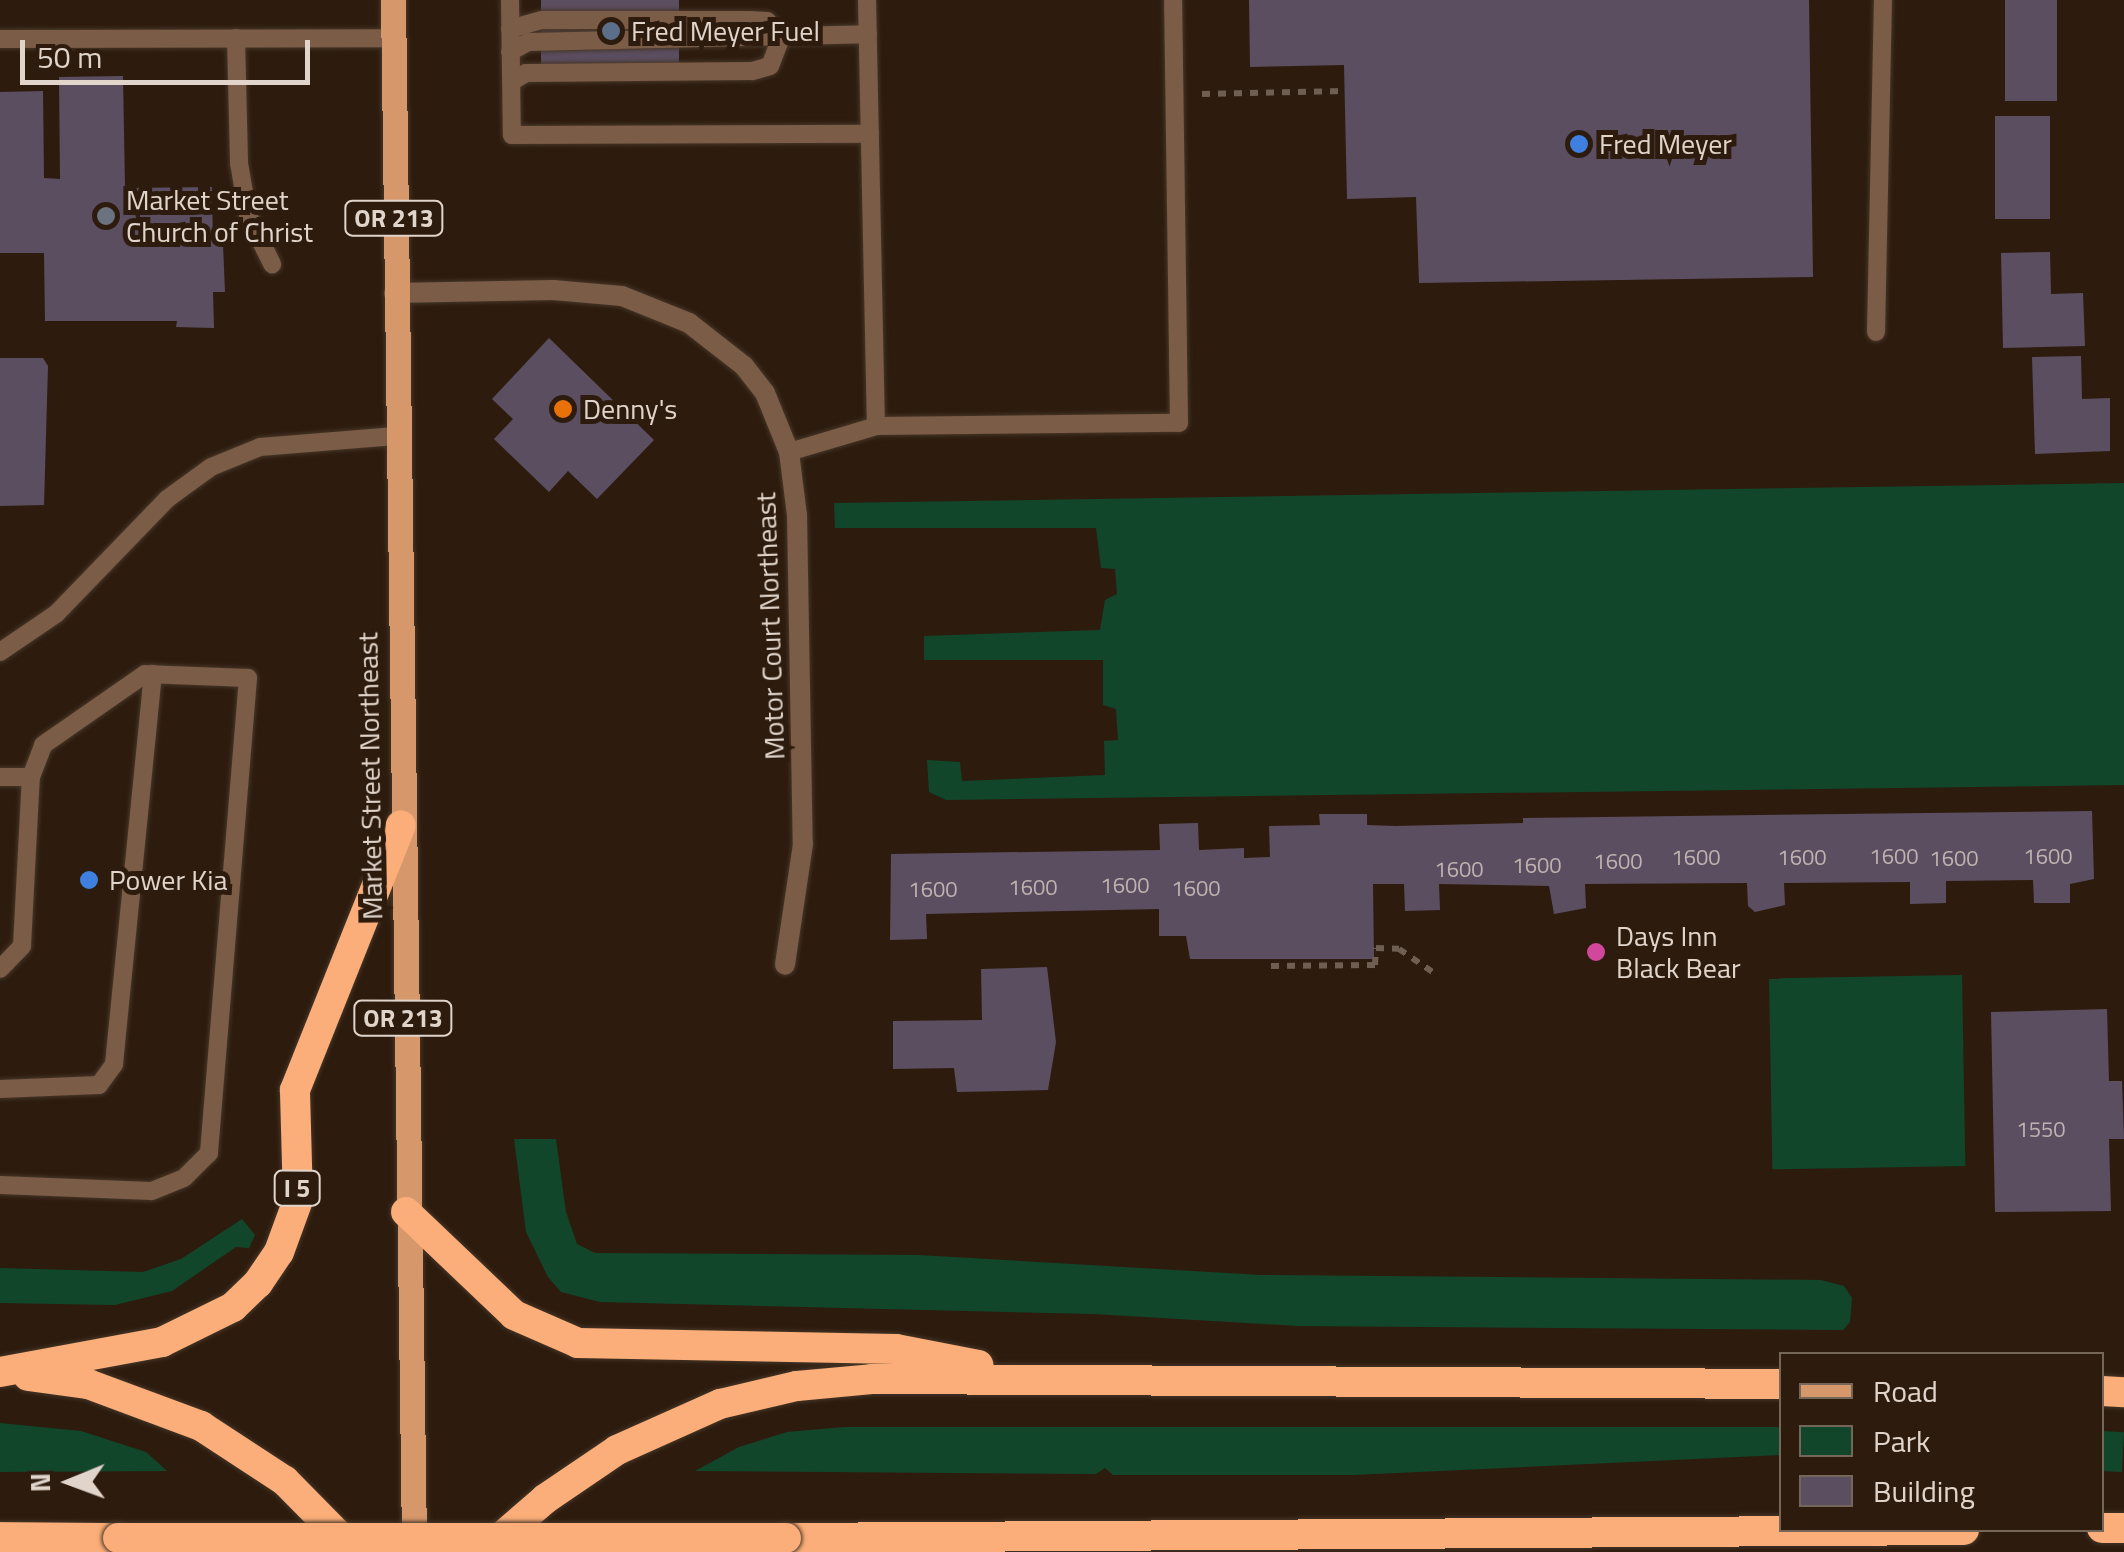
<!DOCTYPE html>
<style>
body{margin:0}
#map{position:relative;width:2124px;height:1552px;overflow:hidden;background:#2d1c0e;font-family:"Titillium Web",sans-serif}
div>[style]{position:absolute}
.green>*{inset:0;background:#11462b;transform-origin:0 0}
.building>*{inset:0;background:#5c4e61;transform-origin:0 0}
.path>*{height:6px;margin-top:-3px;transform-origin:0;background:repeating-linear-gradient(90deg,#6e5f52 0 8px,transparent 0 16px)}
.roads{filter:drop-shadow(0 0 2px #463628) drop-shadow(0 0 2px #463628)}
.lane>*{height:18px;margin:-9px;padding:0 9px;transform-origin:9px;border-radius:9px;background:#7b5c47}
.street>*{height:20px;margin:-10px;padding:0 10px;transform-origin:10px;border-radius:10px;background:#7b5c47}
.primary>*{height:25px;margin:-12.5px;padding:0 12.5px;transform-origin:12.5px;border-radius:12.5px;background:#d6976b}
.highway>*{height:30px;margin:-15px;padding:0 15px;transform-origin:15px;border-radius:15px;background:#fbae79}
.bridges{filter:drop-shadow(0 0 2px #463628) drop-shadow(0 0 2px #463628)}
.highway-bridge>*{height:30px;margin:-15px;padding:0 15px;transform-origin:15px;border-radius:15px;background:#fbae79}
.dots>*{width:28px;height:28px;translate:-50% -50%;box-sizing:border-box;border:5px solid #2d1c0e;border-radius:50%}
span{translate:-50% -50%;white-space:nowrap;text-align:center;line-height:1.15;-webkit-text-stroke:10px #2d1c0e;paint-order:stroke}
.number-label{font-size:22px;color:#bfb2b0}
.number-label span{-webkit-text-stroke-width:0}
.shield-label span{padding:2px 8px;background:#2d1c0e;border:2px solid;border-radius:8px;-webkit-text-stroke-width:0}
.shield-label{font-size:25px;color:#e0d4cb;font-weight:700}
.poi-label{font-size:28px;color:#e0d4cb}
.left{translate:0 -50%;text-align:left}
.street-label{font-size:28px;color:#e0d4cb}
.legend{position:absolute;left:1779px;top:1352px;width:325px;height:180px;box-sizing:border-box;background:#2d1c0e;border:2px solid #75665a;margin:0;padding:12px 18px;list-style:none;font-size:30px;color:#e0d4cb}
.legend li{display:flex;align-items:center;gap:20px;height:50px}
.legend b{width:50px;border:2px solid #75665a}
.north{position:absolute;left:20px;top:1432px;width:100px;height:100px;-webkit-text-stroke:8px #2d1c0e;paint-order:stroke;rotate:269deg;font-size:28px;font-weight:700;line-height:40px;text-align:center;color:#e0d4cb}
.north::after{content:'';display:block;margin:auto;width:35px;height:45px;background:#e0d4cb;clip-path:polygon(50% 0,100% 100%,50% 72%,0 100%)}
.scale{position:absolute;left:20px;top:40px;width:290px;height:45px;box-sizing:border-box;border:5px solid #e0d4cb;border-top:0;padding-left:12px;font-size:30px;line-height:35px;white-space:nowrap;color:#e0d4cb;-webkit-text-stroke:8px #2d1c0e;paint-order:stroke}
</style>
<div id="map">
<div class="green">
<div style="clip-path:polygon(2124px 483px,2124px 785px,946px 800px,929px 792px,927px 760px,960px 762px,962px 781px,1105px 775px,1104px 741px,1118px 740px,1116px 709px,1103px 705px,1103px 660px,924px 660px,924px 636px,1100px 630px,1105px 600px,1117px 594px,1115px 569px,1101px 568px,1096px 528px,835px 528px,834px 503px)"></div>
<div style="left:1962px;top:975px;width:191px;height:193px;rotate:89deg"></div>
<div style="clip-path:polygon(514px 1139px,556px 1139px,566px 1212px,577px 1244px,595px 1253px,918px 1255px,1261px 1275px,1821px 1280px,1844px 1286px,1852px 1298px,1850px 1322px,1843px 1330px,1298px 1326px,1093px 1314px,600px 1302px,561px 1292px,548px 1277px,526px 1232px)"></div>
<div style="clip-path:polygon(242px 1219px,255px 1235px,249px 1248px,236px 1247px,172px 1291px,115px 1305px,0 1303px,0 1268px,143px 1272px,181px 1259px)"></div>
<div style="clip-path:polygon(0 1423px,81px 1431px,146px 1452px,167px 1471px,0 1472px)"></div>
<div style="clip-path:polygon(844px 1427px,1781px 1427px,1782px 1455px,1354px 1475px,1113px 1475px,1105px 1468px,1096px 1474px,695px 1471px,739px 1447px,787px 1432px)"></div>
<div style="left:2102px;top:1431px;width:22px;height:40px;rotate:3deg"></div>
</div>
<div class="building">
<div style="left:541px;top:0;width:138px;height:79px"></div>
<div style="clip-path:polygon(1249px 0,1809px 0,1813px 277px,1419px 283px,1416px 197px,1347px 199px,1344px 65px,1250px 67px)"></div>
<div style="left:2005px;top:0;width:52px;height:101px"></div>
<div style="clip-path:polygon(123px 76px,125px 188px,212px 187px,213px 244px,223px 244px,225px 292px,213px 292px,214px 328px,176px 327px,177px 321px,45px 321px,44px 253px,0 253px,0 92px,43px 91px,44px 178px,60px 179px,59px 77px)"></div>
<div style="left:1995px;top:116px;width:55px;height:103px"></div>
<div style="clip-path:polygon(2050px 252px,2051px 294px,2083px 293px,2085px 346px,2003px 348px,2001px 253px)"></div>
<div style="clip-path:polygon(549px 338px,654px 440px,597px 499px,568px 471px,549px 492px,494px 439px,513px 419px,492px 399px)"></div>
<div style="clip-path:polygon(2081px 356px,2082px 399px,2110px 398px,2110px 451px,2035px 454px,2032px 357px)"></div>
<div style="clip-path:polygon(0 358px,43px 358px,48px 366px,44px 505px,0 506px)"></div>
<div style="clip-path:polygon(2092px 811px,2094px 879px,2070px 884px,2070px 903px,2034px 903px,2033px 880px,1946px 881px,1946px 903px,1910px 904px,1910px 882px,1784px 883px,1785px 905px,1755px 912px,1748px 906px,1747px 883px,1585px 884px,1586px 908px,1554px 914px,1549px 886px,1439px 884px,1440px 910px,1405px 911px,1404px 884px,1373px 884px,1374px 959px,1190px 959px,1186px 936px,1159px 936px,1159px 909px,926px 914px,927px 939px,890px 940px,891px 854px,1160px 850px,1159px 824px,1198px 823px,1199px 850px,1244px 848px,1244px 858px,1270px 857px,1269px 826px,1320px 825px,1319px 814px,1367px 814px,1367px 825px,1395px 826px,1523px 823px,1523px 818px)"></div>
<div style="clip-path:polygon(1047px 967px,1056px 1042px,1048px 1090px,957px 1092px,954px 1068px,893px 1069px,893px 1021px,982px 1020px,981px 969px)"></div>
<div style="clip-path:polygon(2107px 1009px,2109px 1081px,2122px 1081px,2124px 1139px,2109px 1139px,2111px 1211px,1995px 1212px,1991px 1012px)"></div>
</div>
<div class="path">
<div style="left:1202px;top:94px;width:143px;rotate:-1.2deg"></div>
<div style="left:1271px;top:966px;width:104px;rotate:-0.6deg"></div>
<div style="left:1375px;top:965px;width:17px;rotate:-87deg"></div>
<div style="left:1376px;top:948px;width:23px;rotate:2deg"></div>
<div style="left:1399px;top:949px;width:46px;rotate:34.4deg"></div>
</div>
<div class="roads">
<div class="lane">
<div style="left:510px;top:0;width:135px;rotate:89.2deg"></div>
<div style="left:512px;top:135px;width:358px;rotate:-0.2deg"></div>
<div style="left:867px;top:0;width:426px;rotate:88.8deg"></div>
<div style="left:510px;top:29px;width:33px;rotate:-16deg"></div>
<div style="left:542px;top:20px;width:208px"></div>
<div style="left:750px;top:20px;width:17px;rotate:3deg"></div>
<div style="left:767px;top:21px;width:21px;rotate:43deg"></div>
<div style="left:782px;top:35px;width:33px;rotate:111deg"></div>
<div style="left:770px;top:66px;width:19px;rotate:164deg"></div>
<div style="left:752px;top:71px;width:226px;rotate:179.5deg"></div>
<div style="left:526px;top:73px;width:17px;rotate:149deg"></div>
<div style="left:236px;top:38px;width:125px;rotate:88.6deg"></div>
<div style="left:239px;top:163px;width:53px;rotate:80.2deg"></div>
<div style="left:248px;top:215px;width:55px;rotate:63.9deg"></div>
<div style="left:0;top:39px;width:394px;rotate:-0.1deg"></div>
<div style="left:510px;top:52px;width:21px;rotate:-29deg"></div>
<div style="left:528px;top:42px;width:340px;rotate:-1.3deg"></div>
<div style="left:1876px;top:332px;width:332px;rotate:-88.8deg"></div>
<div style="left:789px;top:452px;width:91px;rotate:-16.6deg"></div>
<div style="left:876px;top:426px;width:303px;rotate:-0.6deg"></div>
<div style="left:1179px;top:423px;width:423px;rotate:-90.8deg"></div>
<div style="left:0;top:652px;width:68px;rotate:-34.2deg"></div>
<div style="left:56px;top:614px;width:160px;rotate:-46deg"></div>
<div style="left:167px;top:499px;width:54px;rotate:-36deg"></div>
<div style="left:211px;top:467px;width:53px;rotate:-22.2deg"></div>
<div style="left:260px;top:447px;width:136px;rotate:-4.6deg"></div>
<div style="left:0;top:777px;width:31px"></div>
<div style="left:31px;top:777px;width:34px;rotate:-69deg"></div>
<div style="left:43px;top:745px;width:124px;rotate:-34.8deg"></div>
<div style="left:145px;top:674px;width:103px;rotate:2.2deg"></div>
<div style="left:248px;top:678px;width:477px;rotate:94.7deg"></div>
<div style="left:209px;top:1153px;width:35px;rotate:135deg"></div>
<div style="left:184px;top:1178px;width:35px;rotate:158deg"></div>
<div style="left:151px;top:1191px;width:151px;rotate:-177.7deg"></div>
<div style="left:0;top:969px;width:32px;rotate:-46deg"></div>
<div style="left:22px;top:946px;width:169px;rotate:-87deg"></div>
<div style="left:0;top:1089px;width:99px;rotate:-2.3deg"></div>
<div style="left:99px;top:1085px;width:26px;rotate:-54deg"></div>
<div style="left:114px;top:1064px;width:392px;rotate:-84.3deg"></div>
</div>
<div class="street">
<div style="left:394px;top:293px;width:159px;rotate:-1.1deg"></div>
<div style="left:553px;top:290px;width:69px;rotate:5deg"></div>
<div style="left:622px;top:296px;width:72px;rotate:21.9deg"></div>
<div style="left:689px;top:323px;width:70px;rotate:38deg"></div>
<div style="left:744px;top:366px;width:34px;rotate:52deg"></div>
<div style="left:765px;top:393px;width:64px;rotate:67.9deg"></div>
<div style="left:789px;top:452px;width:64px;rotate:82.8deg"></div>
<div style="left:797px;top:515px;width:329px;rotate:89deg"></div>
<div style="left:803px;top:844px;width:122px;rotate:98.5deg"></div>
</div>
<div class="primary">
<div style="left:393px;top:0;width:1552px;rotate:89.22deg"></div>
</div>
<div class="highway">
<div style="left:406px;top:1212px;width:149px;rotate:43.6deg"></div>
<div style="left:514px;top:1315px;width:70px;rotate:23.6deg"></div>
<div style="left:578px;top:1343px;width:318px;rotate:1.1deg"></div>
<div style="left:896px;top:1349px;width:84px;rotate:11deg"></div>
<div style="left:0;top:1372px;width:165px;rotate:-10.5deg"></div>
<div style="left:162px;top:1342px;width:79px;rotate:-26.2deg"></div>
<div style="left:233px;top:1307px;width:35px;rotate:-44deg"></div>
<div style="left:258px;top:1283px;width:37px;rotate:-56deg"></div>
<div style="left:279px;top:1252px;width:55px;rotate:-69.9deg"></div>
<div style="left:298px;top:1200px;width:110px;rotate:-91.6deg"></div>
<div style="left:295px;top:1090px;width:285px;rotate:-68.2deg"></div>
<div style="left:28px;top:1376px;width:61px;rotate:7.6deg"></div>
<div style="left:88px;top:1384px;width:121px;rotate:20.4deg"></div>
<div style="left:201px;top:1426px;width:100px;rotate:33.2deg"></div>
<div style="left:285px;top:1481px;width:97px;rotate:45.4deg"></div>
<div style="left:2102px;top:1391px;width:22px;rotate:3deg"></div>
<div style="left:2102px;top:1528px;width:22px"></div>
<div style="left:0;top:1537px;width:118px;rotate:0.5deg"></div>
<div style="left:786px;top:1538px;width:1178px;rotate:-0.39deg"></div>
<div style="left:486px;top:1550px;width:78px;rotate:-40.8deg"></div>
<div style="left:545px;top:1499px;width:87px;rotate:-34.2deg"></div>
<div style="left:617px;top:1450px;width:113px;rotate:-24.1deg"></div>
<div style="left:720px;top:1404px;width:79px;rotate:-13.2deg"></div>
<div style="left:797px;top:1386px;width:75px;rotate:-5.3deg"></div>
<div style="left:872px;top:1379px;width:910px;rotate:0.31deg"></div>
</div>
</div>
<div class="bridges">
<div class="highway-bridge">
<div style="left:118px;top:1538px;width:668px"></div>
</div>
</div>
<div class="dots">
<div style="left:611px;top:31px;background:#5c6f8a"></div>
<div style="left:1579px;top:144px;background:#3f7fe0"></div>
<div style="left:106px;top:216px;background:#6b7280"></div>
<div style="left:563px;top:409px;background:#e8710a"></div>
<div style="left:89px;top:880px;background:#3f7fe0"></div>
<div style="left:1596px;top:952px;background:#d1479c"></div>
</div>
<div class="number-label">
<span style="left:1894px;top:857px">1600</span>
<span style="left:2048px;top:857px">1600</span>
<span style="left:1696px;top:858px">1600</span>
<span style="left:1802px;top:858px">1600</span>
<span style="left:1954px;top:859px">1600</span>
<span style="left:1618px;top:862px">1600</span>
<span style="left:1537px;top:866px">1600</span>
<span style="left:1459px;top:870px">1600</span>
<span style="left:1125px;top:886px">1600</span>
<span style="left:1033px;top:888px">1600</span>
<span style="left:1196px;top:889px">1600</span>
<span style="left:933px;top:890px">1600</span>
<span style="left:2041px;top:1130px">1550</span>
</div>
<div class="shield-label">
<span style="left:394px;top:218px">OR 213</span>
<span style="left:403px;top:1018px">OR 213</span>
<span style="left:297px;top:1188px">I 5</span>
</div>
<div class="poi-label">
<span class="left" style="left:631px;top:31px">Fred Meyer Fuel</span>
<span class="left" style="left:1599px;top:144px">Fred Meyer</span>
<span class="left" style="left:126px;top:216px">Market Street<br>Church of Christ</span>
<span class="left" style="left:583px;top:409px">Denny's</span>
<span class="left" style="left:109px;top:880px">Power Kia</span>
<span class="left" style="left:1616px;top:952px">Days Inn<br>Black Bear</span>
</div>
<div class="street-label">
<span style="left:770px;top:626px;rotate:-92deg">Motor Court Northeast</span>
<span style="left:370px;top:776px;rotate:-91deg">Market Street Northeast</span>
</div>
<ul class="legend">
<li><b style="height:12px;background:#d6976b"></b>Road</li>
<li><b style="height:28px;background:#11462b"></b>Park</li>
<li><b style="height:28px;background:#5c4e61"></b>Building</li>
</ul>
<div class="north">N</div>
<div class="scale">50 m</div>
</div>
